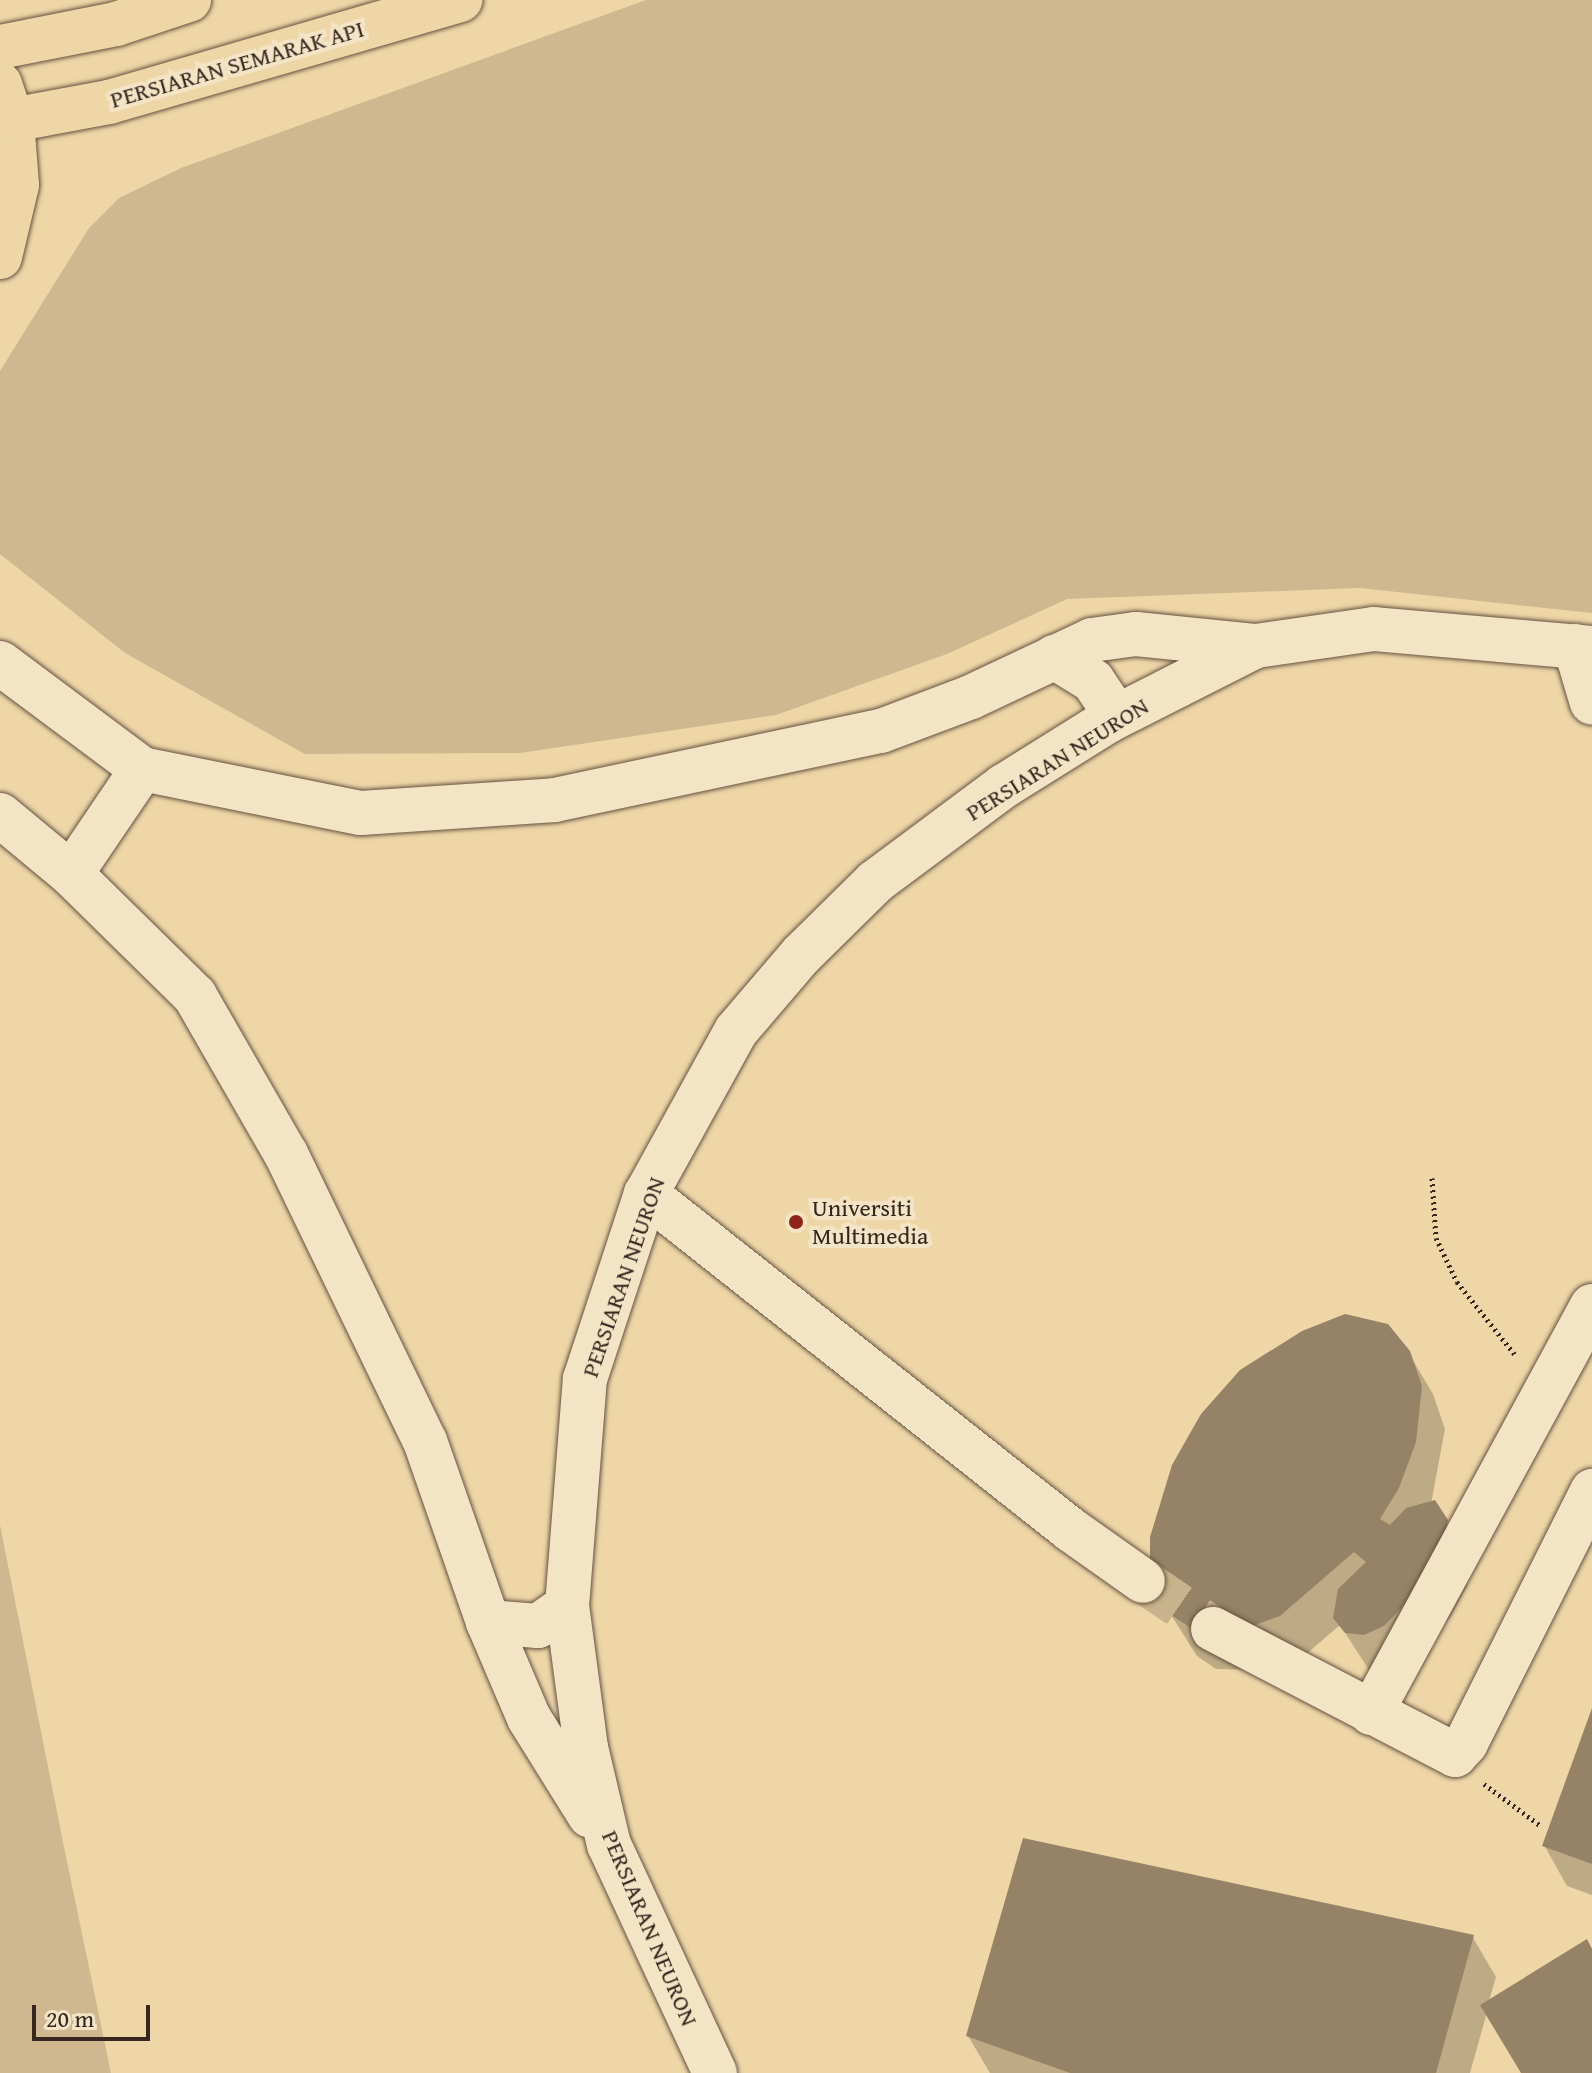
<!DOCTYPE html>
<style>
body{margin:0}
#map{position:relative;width:1592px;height:2073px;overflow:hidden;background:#eed6a7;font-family:"Gentium Book Plus",serif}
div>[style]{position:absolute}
.green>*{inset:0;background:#cfb890}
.shadow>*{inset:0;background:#0003}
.building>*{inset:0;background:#968266}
.minor-tunnel>*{height:44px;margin-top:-22px;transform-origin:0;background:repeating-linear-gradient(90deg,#c9b38c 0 44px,transparent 0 66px)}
.path>*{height:5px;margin-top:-2.5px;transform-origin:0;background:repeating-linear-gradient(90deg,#37261f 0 2px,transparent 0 6px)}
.roads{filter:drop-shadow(0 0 2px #655241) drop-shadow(0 0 2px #655241)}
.minor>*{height:44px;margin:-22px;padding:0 22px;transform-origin:22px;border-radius:22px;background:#f4e4c6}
.major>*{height:44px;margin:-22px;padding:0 22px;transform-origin:22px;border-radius:22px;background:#eed6a7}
.dots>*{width:22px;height:22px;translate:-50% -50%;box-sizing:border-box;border:4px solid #f4e4c6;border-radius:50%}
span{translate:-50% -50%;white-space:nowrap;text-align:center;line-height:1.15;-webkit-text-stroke:8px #f4e4c6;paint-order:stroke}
.street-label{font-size:24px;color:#37261f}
.poi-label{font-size:24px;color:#37261f}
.left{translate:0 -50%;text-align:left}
.scale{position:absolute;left:32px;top:2005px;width:118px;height:36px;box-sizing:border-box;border:4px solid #37261f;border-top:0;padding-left:10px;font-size:24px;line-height:28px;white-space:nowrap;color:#37261f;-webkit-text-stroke:6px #f4e4c6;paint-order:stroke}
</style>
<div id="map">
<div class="green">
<div style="clip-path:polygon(646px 0,1592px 0,1592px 613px,1360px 588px,1067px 599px,947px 654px,776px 715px,520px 753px,305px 754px,125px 653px,0 554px,0 371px,89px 228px,119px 198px,181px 168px)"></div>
<div style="clip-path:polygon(0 1525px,64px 1847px,111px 2073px,0 2073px)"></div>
</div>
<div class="shadow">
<div style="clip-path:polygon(1408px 1352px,1433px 1394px,1445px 1429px,1431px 1504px,1471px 1563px,1467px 1586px,1451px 1616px,1407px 1667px,1371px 1673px,1340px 1625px,1303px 1657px,1266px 1670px,1216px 1669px,1197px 1656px,1152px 1585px)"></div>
<div style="clip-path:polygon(1592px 1713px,1592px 1895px,1567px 1886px,1544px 1845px)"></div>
<div style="clip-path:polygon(1472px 1936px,1496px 1977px,1489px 2001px,1592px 1952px,1592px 2073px,1522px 2073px,1487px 2012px,1470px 2073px,990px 2073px,968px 2036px)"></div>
</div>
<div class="building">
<div style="clip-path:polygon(1345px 1314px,1388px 1324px,1410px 1351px,1422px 1386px,1416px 1442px,1399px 1488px,1380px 1519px,1390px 1525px,1406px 1508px,1435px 1500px,1448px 1520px,1444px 1544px,1403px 1606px,1384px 1626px,1364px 1635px,1345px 1633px,1333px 1618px,1338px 1589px,1366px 1562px,1354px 1552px,1280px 1616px,1241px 1630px,1191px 1628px,1171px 1615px,1150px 1585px,1150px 1537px,1172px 1465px,1201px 1414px,1240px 1370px,1302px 1331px)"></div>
<div style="clip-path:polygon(1592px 1708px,1592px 1864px,1542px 1846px)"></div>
<div style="clip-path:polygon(1023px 1838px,1474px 1935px,1436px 2073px,1070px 2073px,966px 2036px)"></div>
<div style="clip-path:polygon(1587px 1939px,1592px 1949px,1592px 2073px,1521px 2073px,1480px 2005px)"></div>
</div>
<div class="minor-tunnel">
<div style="left:1143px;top:1581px;width:85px;rotate:34.4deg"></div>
</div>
<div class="path">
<div style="left:1432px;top:1178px;width:60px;rotate:86.2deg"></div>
<div style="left:1436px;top:1238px;width:49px;rotate:64.5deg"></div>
<div style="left:1457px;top:1282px;width:95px;rotate:51.4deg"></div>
<div style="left:1484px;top:1784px;width:71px;rotate:36.4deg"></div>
</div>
<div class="roads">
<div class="minor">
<div style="left:1575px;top:646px;width:59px;rotate:73.4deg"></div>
<div style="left:1054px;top:657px;width:46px;rotate:31.6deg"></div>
<div style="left:1093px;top:681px;width:25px;rotate:56deg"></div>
<div style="left:1107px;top:702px;width:19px;rotate:87deg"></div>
<div style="left:0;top:663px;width:177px;rotate:36.7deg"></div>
<div style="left:142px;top:769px;width:223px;rotate:11.4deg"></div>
<div style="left:361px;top:813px;width:194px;rotate:-3.8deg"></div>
<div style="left:555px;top:800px;width:333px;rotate:-12deg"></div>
<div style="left:881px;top:731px;width:96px;rotate:-20.7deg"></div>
<div style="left:971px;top:697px;width:134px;rotate:-25.2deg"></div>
<div style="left:1092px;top:640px;width:44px;rotate:-7.8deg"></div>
<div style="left:1136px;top:634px;width:121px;rotate:5.7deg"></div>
<div style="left:0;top:815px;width:92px;rotate:39.7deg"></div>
<div style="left:71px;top:874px;width:174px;rotate:44.5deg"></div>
<div style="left:195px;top:996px;width:182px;rotate:60.1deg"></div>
<div style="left:286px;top:1154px;width:319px;rotate:64.2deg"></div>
<div style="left:425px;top:1441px;width:192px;rotate:70.8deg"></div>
<div style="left:488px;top:1622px;width:104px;rotate:66.9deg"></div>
<div style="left:529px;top:1718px;width:115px;rotate:58.1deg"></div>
<div style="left:71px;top:874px;width:127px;rotate:-55.9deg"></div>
<div style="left:646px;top:1194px;width:542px;rotate:38.33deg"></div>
<div style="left:1071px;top:1530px;width:88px;rotate:35.3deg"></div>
<div style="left:488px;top:1622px;width:50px;rotate:4.6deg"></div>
<div style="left:538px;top:1626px;width:35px;rotate:-35deg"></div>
<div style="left:1213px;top:1629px;width:273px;rotate:27.5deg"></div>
<div style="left:1455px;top:1755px;width:16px;rotate:-47deg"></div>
<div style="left:1466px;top:1743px;width:282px;rotate:-63.4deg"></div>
<div style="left:1371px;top:1713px;width:463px;rotate:-61.5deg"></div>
<div style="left:715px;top:2073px;width:251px;rotate:-114.9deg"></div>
<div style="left:609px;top:1845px;width:100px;rotate:-103.3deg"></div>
<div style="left:586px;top:1748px;width:143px;rotate:-97.6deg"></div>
<div style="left:567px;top:1606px;width:228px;rotate:-85.5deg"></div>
<div style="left:585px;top:1379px;width:195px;rotate:-71.8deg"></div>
<div style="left:646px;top:1194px;width:186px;rotate:-61.1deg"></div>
<div style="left:736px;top:1031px;width:100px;rotate:-49.5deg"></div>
<div style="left:801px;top:955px;width:104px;rotate:-44.6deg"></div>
<div style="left:875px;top:882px;width:161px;rotate:-36.7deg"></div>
<div style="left:1004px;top:786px;width:123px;rotate:-32deg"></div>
<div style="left:1108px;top:721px;width:166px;rotate:-26.9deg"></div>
<div style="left:1256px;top:646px;width:119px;rotate:-8.2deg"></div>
<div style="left:1374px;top:629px;width:219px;rotate:5deg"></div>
</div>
<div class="major">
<div style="left:0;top:47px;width:118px;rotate:-11.2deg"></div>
<div style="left:116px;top:24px;width:77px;rotate:-18.2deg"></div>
<div style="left:0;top:84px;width:38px;rotate:72deg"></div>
<div style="left:12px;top:120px;width:65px;rotate:85.6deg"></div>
<div style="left:17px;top:185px;width:74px;rotate:103.3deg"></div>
<div style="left:12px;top:120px;width:99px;rotate:-10.5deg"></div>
<div style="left:109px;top:102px;width:366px;rotate:-16.2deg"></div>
</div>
</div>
<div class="dots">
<div style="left:796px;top:1222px;background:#8f2418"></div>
</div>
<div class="street-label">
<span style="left:237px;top:64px;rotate:-16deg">PERSIARAN SEMARAK API</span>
<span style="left:1057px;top:759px;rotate:-32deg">PERSIARAN NEURON</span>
<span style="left:623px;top:1277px;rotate:-71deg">PERSIARAN NEURON</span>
<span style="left:650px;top:1928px;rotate:67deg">PERSIARAN NEURON</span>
</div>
<div class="poi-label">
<span class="left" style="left:812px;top:1222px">Universiti<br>Multimedia</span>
</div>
<div class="scale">20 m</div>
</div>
